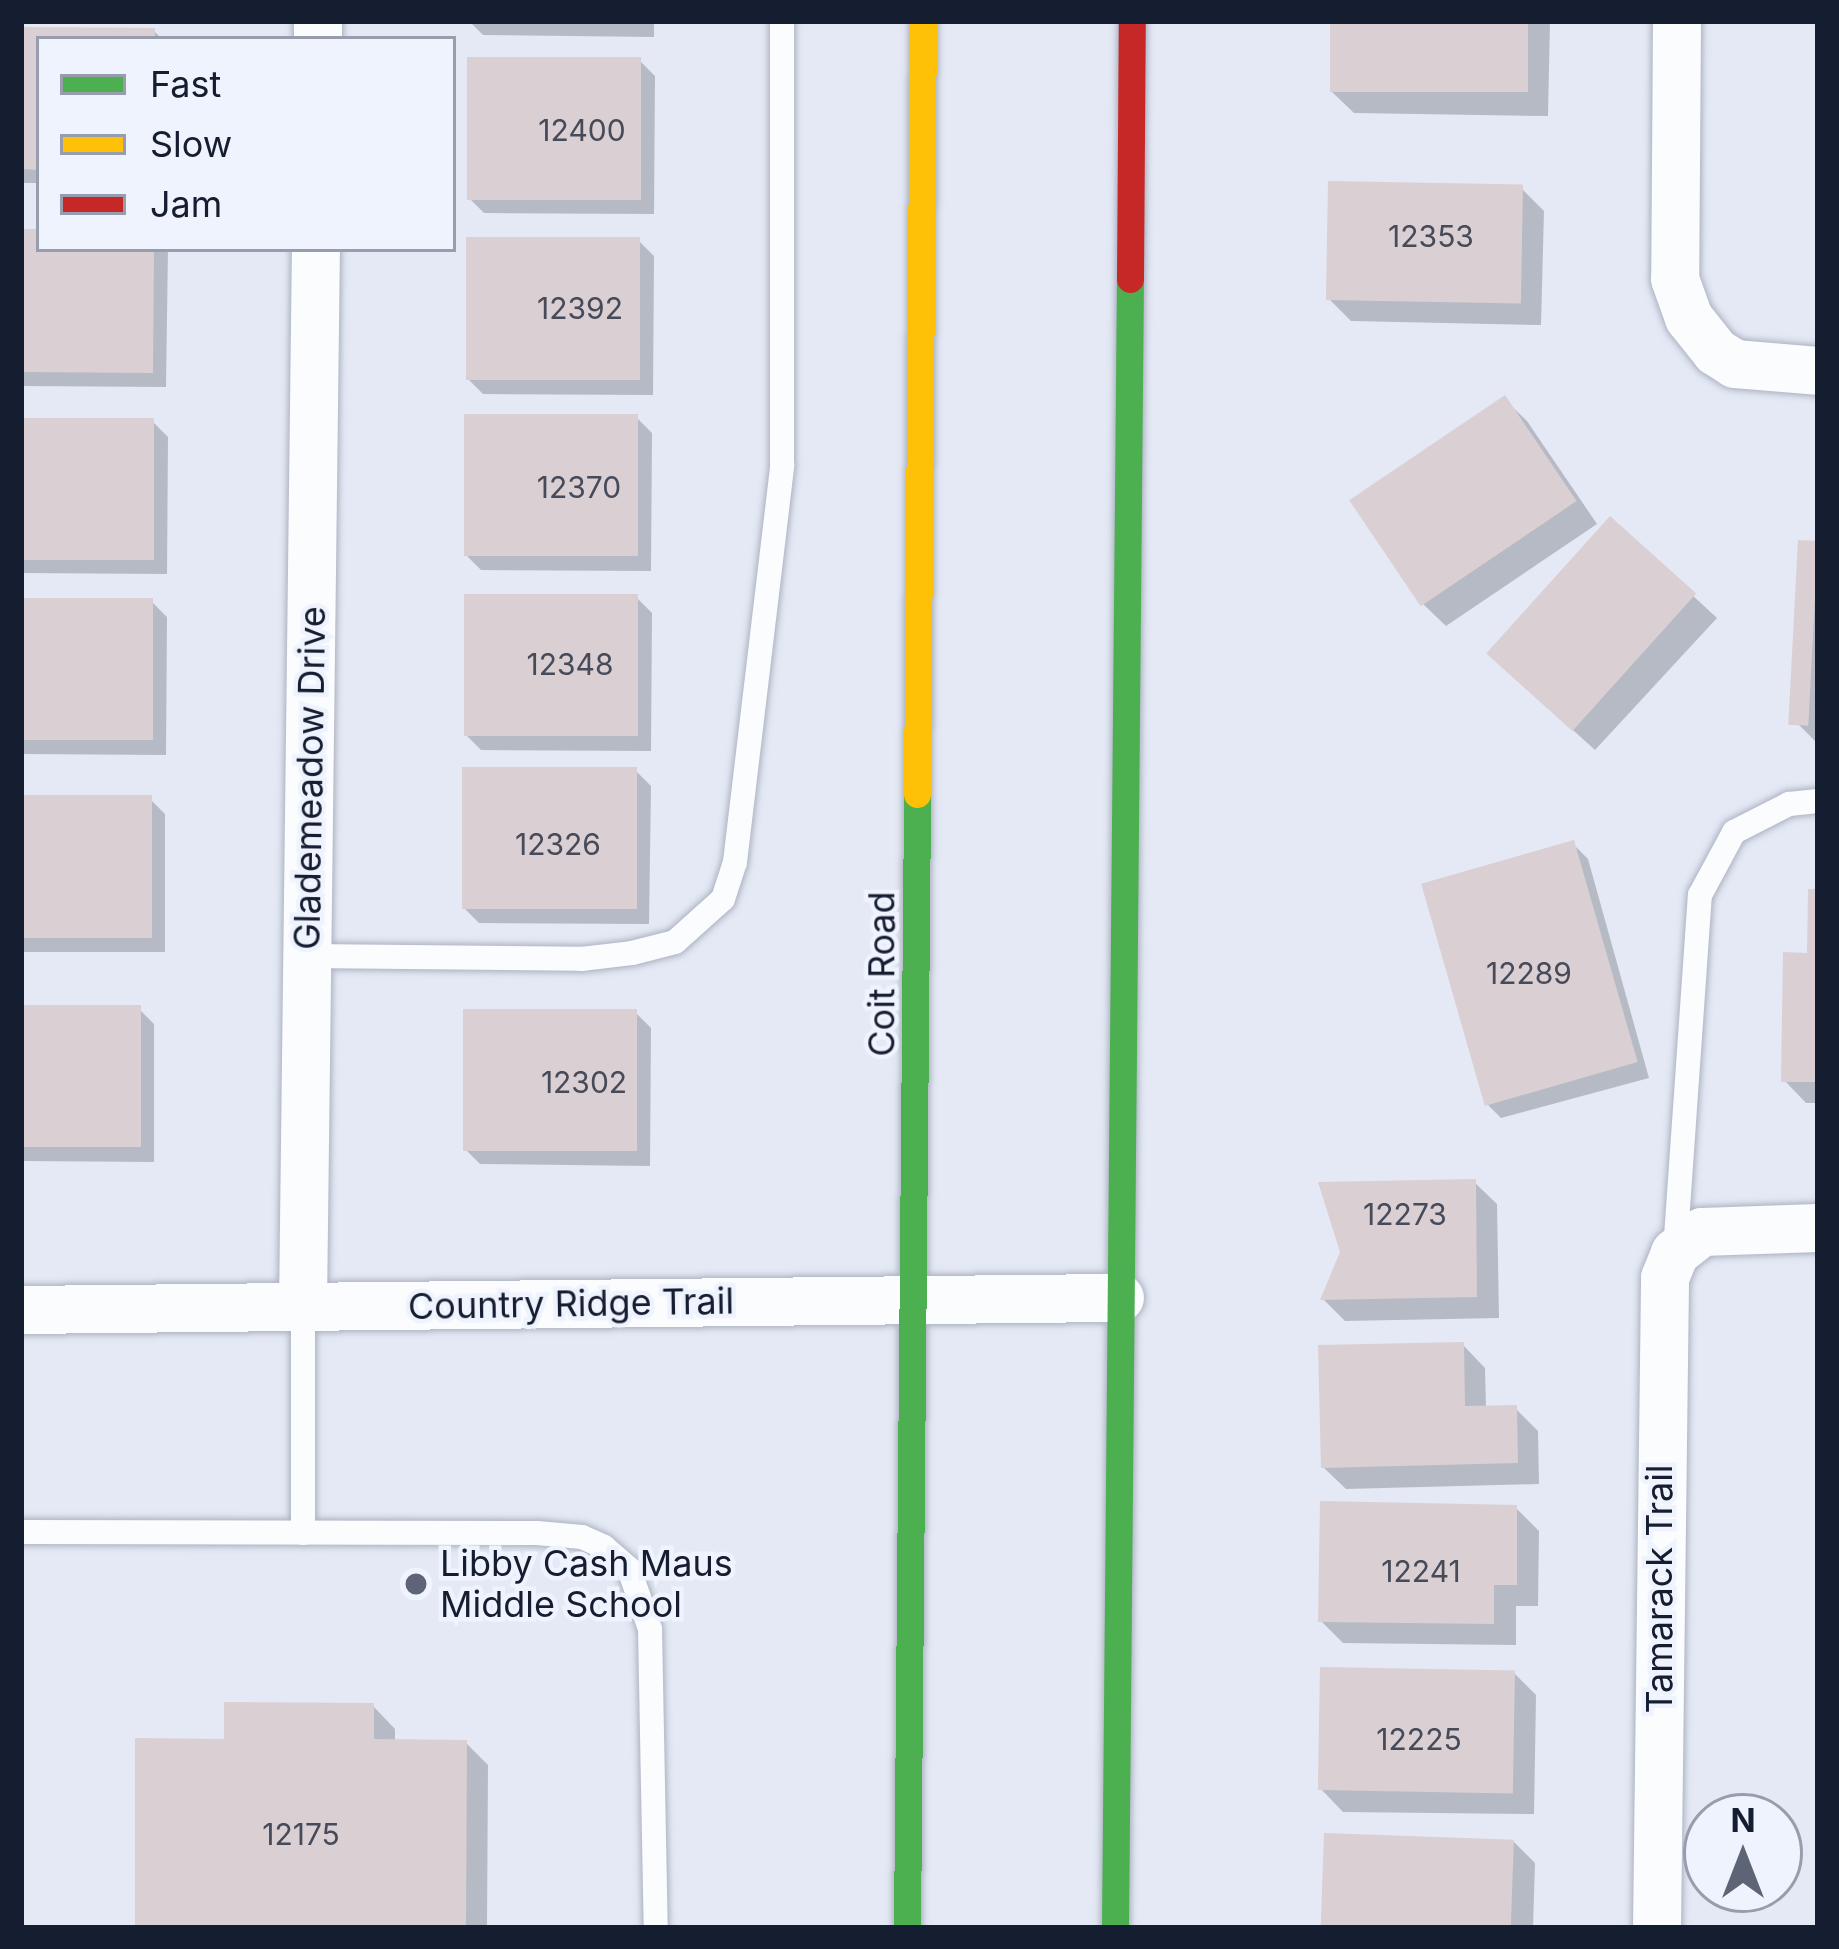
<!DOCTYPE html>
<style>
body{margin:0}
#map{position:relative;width:1839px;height:1949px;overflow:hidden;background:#e4e9f5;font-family:Inter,sans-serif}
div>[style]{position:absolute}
.shadow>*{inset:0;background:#0003}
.building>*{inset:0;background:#dacfd3;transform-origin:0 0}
.roads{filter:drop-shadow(0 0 3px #adb3c2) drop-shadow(0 0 3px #adb3c2)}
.lane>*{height:24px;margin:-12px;padding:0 12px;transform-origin:12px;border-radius:12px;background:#fbfcfe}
.street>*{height:48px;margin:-24px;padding:0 24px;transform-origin:24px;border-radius:24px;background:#fbfcfe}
.fast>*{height:27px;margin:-13.5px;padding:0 13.5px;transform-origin:13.5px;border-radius:13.5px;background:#4caf50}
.slow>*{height:27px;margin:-13.5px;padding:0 13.5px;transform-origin:13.5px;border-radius:13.5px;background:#ffc107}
.jam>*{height:27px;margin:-13.5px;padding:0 13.5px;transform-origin:13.5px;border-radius:13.5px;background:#c62828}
.dots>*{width:33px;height:33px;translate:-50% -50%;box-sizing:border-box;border:6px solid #eef3fe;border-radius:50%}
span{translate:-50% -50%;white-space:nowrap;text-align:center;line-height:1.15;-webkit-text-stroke:9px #eef3fe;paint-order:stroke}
.number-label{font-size:30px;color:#464a59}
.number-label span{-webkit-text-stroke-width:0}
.street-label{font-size:36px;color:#151d30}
.poi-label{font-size:36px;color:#151d30}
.left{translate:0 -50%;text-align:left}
.frame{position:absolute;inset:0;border:24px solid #151d30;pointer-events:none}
.legend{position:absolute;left:36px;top:36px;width:420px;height:216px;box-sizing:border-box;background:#eef3fe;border:3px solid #979dac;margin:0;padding:15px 21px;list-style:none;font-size:36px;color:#151d30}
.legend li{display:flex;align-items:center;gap:24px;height:60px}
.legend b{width:60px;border:3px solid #979dac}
.north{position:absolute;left:1683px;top:1793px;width:120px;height:120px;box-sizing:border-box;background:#eef3fe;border:3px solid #979dac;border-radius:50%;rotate:0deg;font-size:33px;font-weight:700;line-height:48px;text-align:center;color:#151d30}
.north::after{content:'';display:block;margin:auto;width:42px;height:54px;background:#5d6475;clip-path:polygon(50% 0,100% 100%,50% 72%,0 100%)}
</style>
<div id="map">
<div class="shadow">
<div style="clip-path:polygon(469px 21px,654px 21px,654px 37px,483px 35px)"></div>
<div style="clip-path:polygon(1333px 21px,1550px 21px,1548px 116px,1354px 113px,1331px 91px)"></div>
<div style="clip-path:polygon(21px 30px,154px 31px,162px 39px,39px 39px,39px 183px,21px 183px)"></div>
<div style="clip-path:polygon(640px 61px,655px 76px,654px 214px,484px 213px,469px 198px)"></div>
<div style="clip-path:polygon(1521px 188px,1544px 211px,1541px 325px,1351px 321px,1329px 299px)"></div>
<div style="clip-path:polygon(21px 232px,39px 232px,39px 249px,168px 249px,166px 387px,21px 386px)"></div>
<div style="clip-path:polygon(639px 241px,654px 256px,653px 395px,483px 394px,468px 379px)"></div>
<div style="clip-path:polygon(1504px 399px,1527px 421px,1597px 524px,1446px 626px,1423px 604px)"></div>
<div style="clip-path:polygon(637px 418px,652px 433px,651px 571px,481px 570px,466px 555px)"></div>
<div style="clip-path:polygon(21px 421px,153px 422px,168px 437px,167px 574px,21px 573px)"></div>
<div style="clip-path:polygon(1611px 520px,1717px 618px,1595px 750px,1511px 674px)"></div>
<div style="clip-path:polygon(1818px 544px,1818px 744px,1798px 724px)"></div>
<div style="clip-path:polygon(637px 598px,652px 613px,651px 751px,481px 750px,466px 735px)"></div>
<div style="clip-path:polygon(21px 601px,152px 602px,167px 617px,166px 755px,21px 754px)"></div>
<div style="clip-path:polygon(636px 771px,651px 786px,649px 924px,479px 923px,464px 908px)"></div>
<div style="clip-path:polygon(21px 798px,150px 799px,165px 814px,165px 952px,21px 952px)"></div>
<div style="clip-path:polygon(1573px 844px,1588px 859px,1649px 1078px,1501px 1118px,1486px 1103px)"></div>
<div style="clip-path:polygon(1818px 892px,1818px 1103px,1806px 1103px,1784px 1080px)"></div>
<div style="clip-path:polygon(21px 1008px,139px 1009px,154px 1024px,154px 1162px,21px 1161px)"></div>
<div style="clip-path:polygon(636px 1013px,651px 1028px,650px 1166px,480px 1164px,465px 1149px)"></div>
<div style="clip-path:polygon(1474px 1182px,1497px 1204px,1499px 1318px,1345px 1321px,1323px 1299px)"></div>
<div style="clip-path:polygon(1463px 1345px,1485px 1368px,1486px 1409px,1515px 1408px,1538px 1431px,1539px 1484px,1346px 1489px,1323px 1467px)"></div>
<div style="clip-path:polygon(1516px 1508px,1539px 1531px,1538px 1606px,1516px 1606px,1516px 1645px,1343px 1643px,1321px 1621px)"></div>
<div style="clip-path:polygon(1514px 1673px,1536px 1695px,1534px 1814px,1343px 1812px,1321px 1789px)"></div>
<div style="clip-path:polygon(373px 1706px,395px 1729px,395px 1742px,466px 1743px,488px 1765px,487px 1928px,138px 1928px,227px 1742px)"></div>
<div style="clip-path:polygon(1513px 1841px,1535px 1863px,1533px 1928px,1325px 1928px)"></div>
</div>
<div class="building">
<div style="left:1330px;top:21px;width:198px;height:71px"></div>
<div style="clip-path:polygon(21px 27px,155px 28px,155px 39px,39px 39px,39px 170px,21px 169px)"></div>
<div style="left:467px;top:57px;width:174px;height:143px"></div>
<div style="left:1328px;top:181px;width:195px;height:119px;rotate:1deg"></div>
<div style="clip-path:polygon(21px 229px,39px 229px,39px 249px,154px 249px,153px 373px,21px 372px)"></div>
<div style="left:466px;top:237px;width:174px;height:143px"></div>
<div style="left:1505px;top:395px;width:128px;height:188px;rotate:56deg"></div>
<div style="left:464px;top:414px;width:174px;height:142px"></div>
<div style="left:21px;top:418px;width:133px;height:142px"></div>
<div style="left:1610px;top:516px;width:116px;height:185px;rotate:42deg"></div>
<div style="left:1798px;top:540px;width:20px;height:185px;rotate:3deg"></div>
<div style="left:464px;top:594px;width:174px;height:142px"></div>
<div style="left:21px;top:598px;width:132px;height:142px"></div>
<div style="left:462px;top:767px;width:175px;height:142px"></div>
<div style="left:21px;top:795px;width:131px;height:143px"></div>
<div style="left:1574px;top:840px;width:231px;height:159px;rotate:74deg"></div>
<div style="clip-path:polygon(1808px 889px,1818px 889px,1818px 1082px,1781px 1082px,1783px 952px,1807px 953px)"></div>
<div style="left:21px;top:1005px;width:120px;height:142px"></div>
<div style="left:463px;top:1009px;width:174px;height:142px"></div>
<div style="clip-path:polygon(1476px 1179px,1477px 1297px,1320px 1300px,1340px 1252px,1318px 1182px)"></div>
<div style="clip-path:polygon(1464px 1342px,1465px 1406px,1517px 1405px,1518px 1463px,1321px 1468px,1318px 1345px)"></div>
<div style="clip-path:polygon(1320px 1501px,1517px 1505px,1517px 1585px,1494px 1585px,1494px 1624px,1318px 1622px)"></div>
<div style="left:1320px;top:1667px;width:195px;height:123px;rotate:1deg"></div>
<div style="clip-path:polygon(224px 1702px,374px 1703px,374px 1739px,467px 1740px,466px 1928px,135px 1928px,135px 1738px,224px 1739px)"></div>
<div style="left:1324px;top:1833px;width:190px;height:95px;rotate:2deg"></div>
</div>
<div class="roads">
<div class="lane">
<div style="left:309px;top:956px;width:272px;rotate:0.6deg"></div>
<div style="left:581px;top:959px;width:51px;rotate:-6.7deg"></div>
<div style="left:632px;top:953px;width:44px;rotate:-14.3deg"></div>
<div style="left:675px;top:942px;width:64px;rotate:-41.9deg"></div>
<div style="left:723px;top:899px;width:39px;rotate:-72deg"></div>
<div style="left:735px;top:862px;width:399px;rotate:-83.2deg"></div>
<div style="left:782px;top:466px;width:445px;rotate:-90deg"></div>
<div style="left:1675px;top:1251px;width:357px;rotate:-86deg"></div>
<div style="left:1700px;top:895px;width:72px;rotate:-61.6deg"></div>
<div style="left:1734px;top:832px;width:62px;rotate:-27deg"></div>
<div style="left:1789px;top:804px;width:29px;rotate:-6deg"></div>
<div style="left:303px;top:1307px;width:226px;rotate:90deg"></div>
<div style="left:21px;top:1532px;width:516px;rotate:0.11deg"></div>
<div style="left:537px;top:1533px;width:45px;rotate:5.1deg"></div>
<div style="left:582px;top:1537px;width:24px;rotate:24deg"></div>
<div style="left:604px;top:1547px;width:33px;rotate:41deg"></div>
<div style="left:629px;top:1569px;width:64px;rotate:70.7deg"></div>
<div style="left:650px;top:1629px;width:299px;rotate:88.9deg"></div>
</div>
<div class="street">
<div style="left:1677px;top:21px;width:258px;rotate:90.4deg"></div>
<div style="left:1675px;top:279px;width:41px;rotate:70.3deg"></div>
<div style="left:1689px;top:318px;width:43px;rotate:51.5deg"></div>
<div style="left:1716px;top:352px;width:22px;rotate:32deg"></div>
<div style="left:1735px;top:364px;width:83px;rotate:4.8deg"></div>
<div style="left:318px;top:39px;width:18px;rotate:-90deg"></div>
<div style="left:303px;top:1307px;width:1058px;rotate:-89.3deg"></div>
<div style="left:21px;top:1310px;width:1099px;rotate:-0.63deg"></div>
<div style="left:1657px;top:1928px;width:650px;rotate:-89.29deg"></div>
<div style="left:1665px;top:1278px;width:27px;rotate:-68deg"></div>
<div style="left:1675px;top:1253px;width:34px;rotate:-38deg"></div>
<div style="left:1702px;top:1232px;width:116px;rotate:-2deg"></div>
</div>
<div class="fast">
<div style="left:907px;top:1928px;width:1134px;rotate:-89.49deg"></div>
<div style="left:1115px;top:1928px;width:1649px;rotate:-89.48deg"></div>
</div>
<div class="slow">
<div style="left:917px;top:794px;width:773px;rotate:-89.56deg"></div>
</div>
<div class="jam">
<div style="left:1130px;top:279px;width:258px;rotate:-89.6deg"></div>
</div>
</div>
<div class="dots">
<div style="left:416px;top:1584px;background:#5d6475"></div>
</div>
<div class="number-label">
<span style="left:582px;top:130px">12400</span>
<span style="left:1431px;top:236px">12353</span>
<span style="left:580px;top:308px">12392</span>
<span style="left:579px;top:487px">12370</span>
<span style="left:570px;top:664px">12348</span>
<span style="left:558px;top:844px">12326</span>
<span style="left:1529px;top:973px">12289</span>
<span style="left:584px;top:1082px">12302</span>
<span style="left:1405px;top:1214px">12273</span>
<span style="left:1421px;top:1571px">12241</span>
<span style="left:1419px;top:1739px">12225</span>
<span style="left:301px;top:1834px">12175</span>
</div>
<div class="street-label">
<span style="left:310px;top:778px;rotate:-89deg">Glademeadow Drive</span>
<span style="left:882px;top:974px;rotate:-90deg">Coit Road</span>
<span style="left:571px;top:1304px;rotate:-1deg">Country Ridge Trail</span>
<span style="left:1660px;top:1589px;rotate:-90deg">Tamarack Trail</span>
</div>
<div class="poi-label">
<span class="left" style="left:440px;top:1584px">Libby Cash Maus<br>Middle School</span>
</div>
<div class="frame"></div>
<ul class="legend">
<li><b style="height:15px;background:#4caf50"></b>Fast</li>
<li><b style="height:15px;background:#ffc107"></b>Slow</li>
<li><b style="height:15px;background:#c62828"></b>Jam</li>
</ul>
<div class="north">N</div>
</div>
